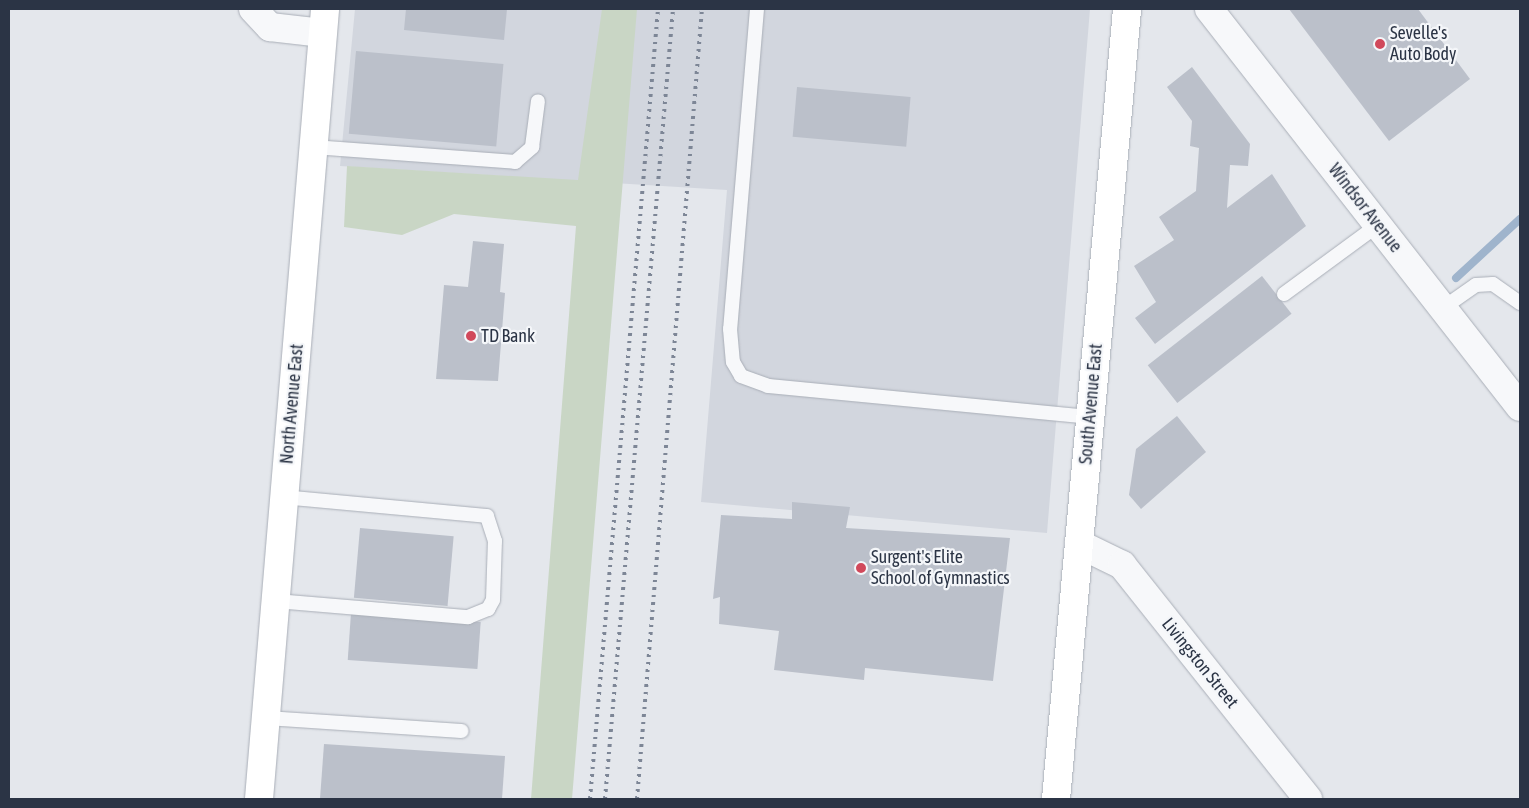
<!DOCTYPE html>
<style>
body{margin:0}
#map{position:relative;width:1529px;height:808px;overflow:hidden;background:#e4e7ec;font-family:"Asap Condensed",sans-serif}
div>[style]{position:absolute}
.built>*{inset:0;background:#d2d6de}
.green>*{inset:0;background:#c9d6c5}
.stream>*{height:8px;margin:-4px;padding:0 4px;transform-origin:4px;border-radius:4px;background:#9fb4cc}
.building>*{inset:0;background:#bbc0ca;transform-origin:0 0}
.roads{filter:drop-shadow(0 0 1px #a9aeb7) drop-shadow(0 0 1px #a9aeb7)}
.service>*{height:14px;margin:-7px;padding:0 7px;transform-origin:7px;border-radius:7px;background:#f7f8fa}
.minor>*{height:28px;margin:-14px;padding:0 14px;transform-origin:14px;border-radius:14px;background:#f7f8fa}
.secondary>*{height:28px;margin:-14px;padding:0 14px;transform-origin:14px;border-radius:14px;background:#fff}
.rail>*{height:4px;margin-top:-2px;transform-origin:0;background:repeating-linear-gradient(90deg,#7d8696 0 2.5px,transparent 0 7.5px)}
.dots>*{width:14px;height:14px;translate:-50% -50%;box-sizing:border-box;border:2px solid #f4f6f9;border-radius:50%}
span{translate:-50% -50%;white-space:nowrap;text-align:center;line-height:1.15;-webkit-text-stroke:4.5px #f4f6f9;paint-order:stroke}
.poi-label{font-size:18px;color:#2b3445}
.left{translate:0 -50%;text-align:left}
.street-label{font-size:18px;color:#2b3445}
.frame{position:absolute;inset:0;border:10px solid #2b3445;pointer-events:none}
</style>
<div id="map">
<div class="built">
<div style="clip-path:polygon(355px 9px,1090px 9px,1047px 533px,701px 502px,727px 190px,340px 166px)"></div>
</div>
<div class="green">
<div style="clip-path:polygon(602px 9px,637px 9px,572px 799px,531px 799px,576px 226px,454px 214px,402px 235px,344px 227px,347px 166px,578px 180px)"></div>
</div>
<div class="stream">
<div style="left:1456px;top:278px;width:87px;rotate:-42.7deg"></div>
</div>
<div class="building">
<div style="clip-path:polygon(406px 9px,507px 9px,504px 40px,404px 30px)"></div>
<div style="clip-path:polygon(1289px 9px,1418px 9px,1470px 79px,1389px 141px)"></div>
<div style="left:356px;top:51px;width:148px;height:83px;rotate:5deg"></div>
<div style="clip-path:polygon(1192px 67px,1250px 144px,1248px 166px,1230px 165px,1227px 208px,1272px 174px,1306px 226px,1155px 344px,1135px 318px,1156px 302px,1134px 266px,1174px 240px,1159px 217px,1196px 191px,1199px 148px,1190px 146px,1192px 121px,1167px 87px)"></div>
<div style="left:797px;top:87px;width:114px;height:50px;rotate:5deg"></div>
<div style="clip-path:polygon(473px 241px,504px 244px,500px 292px,505px 293px,498px 381px,436px 379px,444px 285px,468px 287px)"></div>
<div style="left:1262px;top:276px;width:48px;height:145px;rotate:52deg"></div>
<div style="clip-path:polygon(1177px 416px,1206px 452px,1141px 509px,1129px 495px,1136px 449px)"></div>
<div style="clip-path:polygon(792px 502px,850px 507px,846px 528px,1010px 538px,993px 681px,865px 668px,864px 680px,774px 670px,779px 631px,719px 624px,720px 597px,713px 599px,721px 515px,792px 519px)"></div>
<div style="left:360px;top:528px;width:94px;height:70px;rotate:5deg"></div>
<div style="left:351px;top:613px;width:130px;height:47px;rotate:4deg"></div>
<div style="clip-path:polygon(324px 744px,505px 756px,502px 799px,320px 799px)"></div>
</div>
<div class="roads">
<div class="service">
<div style="left:757px;top:9px;width:321px;rotate:94.8deg"></div>
<div style="left:730px;top:329px;width:33px;rotate:85deg"></div>
<div style="left:733px;top:362px;width:16px;rotate:60deg"></div>
<div style="left:741px;top:376px;width:29px;rotate:20deg"></div>
<div style="left:768px;top:386px;width:323px;rotate:5.5deg"></div>
<div style="left:313px;top:147px;width:203px;rotate:4.2deg"></div>
<div style="left:515px;top:162px;width:23px;rotate:-41deg"></div>
<div style="left:532px;top:147px;width:46px;rotate:-82.6deg"></div>
<div style="left:1284px;top:294px;width:117px;rotate:-36.3deg"></div>
<div style="left:1443px;top:308px;width:40px;rotate:-34.9deg"></div>
<div style="left:1476px;top:285px;width:17px;rotate:-3deg"></div>
<div style="left:1493px;top:284px;width:33px;rotate:35deg"></div>
<div style="left:276px;top:601px;width:193px;rotate:4.8deg"></div>
<div style="left:468px;top:617px;width:22px;rotate:-22deg"></div>
<div style="left:488px;top:609px;width:10px;rotate:-61deg"></div>
<div style="left:493px;top:600px;width:59px;rotate:-88.1deg"></div>
<div style="left:495px;top:541px;width:26px;rotate:-108deg"></div>
<div style="left:487px;top:516px;width:204px;rotate:-174.7deg"></div>
<div style="left:266px;top:718px;width:196px;rotate:3.8deg"></div>
</div>
<div class="minor">
<div style="left:253px;top:9px;width:25px;rotate:47deg"></div>
<div style="left:270px;top:27px;width:53px;rotate:6.5deg"></div>
<div style="left:1209px;top:9px;width:505px;rotate:52deg"></div>
<div style="left:1079px;top:544px;width:48px;rotate:26deg"></div>
<div style="left:1122px;top:565px;width:299px;rotate:51.5deg"></div>
</div>
<div class="secondary">
<div style="left:259px;top:799px;width:793px;rotate:-85.22deg"></div>
<div style="left:1056px;top:799px;width:793px;rotate:-84.86deg"></div>
</div>
</div>
<div class="rail">
<div style="left:590px;top:799px;width:793px;rotate:-85.08deg"></div>
<div style="left:605px;top:799px;width:793px;rotate:-85.08deg"></div>
<div style="left:637px;top:799px;width:793px;rotate:-85.3deg"></div>
</div>
<div class="dots">
<div style="left:1380px;top:44px;background:#d1495b"></div>
<div style="left:471px;top:336px;background:#d1495b"></div>
<div style="left:861px;top:568px;background:#d1495b"></div>
</div>
<div class="poi-label">
<span class="left" style="left:1390px;top:44px">Sevelle's<br>Auto Body</span>
<span class="left" style="left:481px;top:336px">TD Bank</span>
<span class="left" style="left:871px;top:568px">Surgent's Elite<br>School of Gymnastics</span>
</div>
<div class="street-label">
<span style="left:1365px;top:208px;rotate:52deg">Windsor Avenue</span>
<span style="left:292px;top:404px;rotate:-85deg">North Avenue East</span>
<span style="left:1091px;top:404px;rotate:-85deg">South Avenue East</span>
<span style="left:1200px;top:663px;rotate:51deg">Livingston Street</span>
</div>
<div class="frame"></div>
</div>
